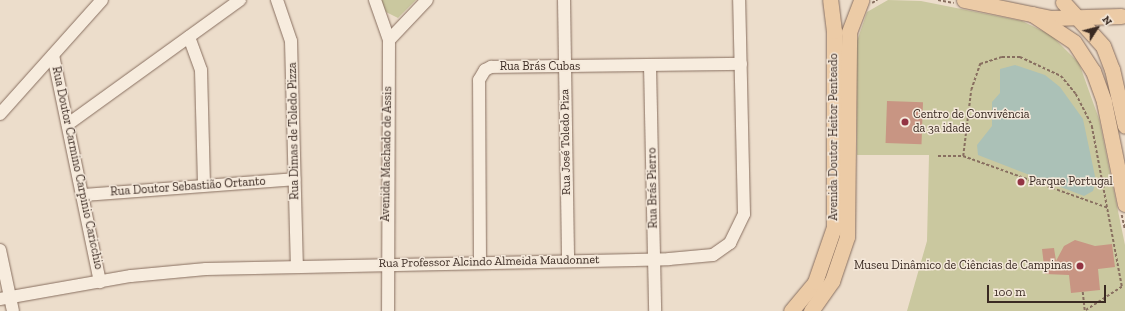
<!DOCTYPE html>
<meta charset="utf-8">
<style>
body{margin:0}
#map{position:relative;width:1125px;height:311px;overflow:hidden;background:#ecddcb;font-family:"Zilla Slab",serif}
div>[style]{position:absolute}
.green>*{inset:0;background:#cac89f}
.water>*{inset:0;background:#abc1b7}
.building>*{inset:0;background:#c89583;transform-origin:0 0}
.path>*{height:1.5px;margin-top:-0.75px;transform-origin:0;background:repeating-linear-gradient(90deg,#886f60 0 3px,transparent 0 5px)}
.roads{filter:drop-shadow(0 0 1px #886f60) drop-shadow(0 0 1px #886f60)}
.minor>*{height:12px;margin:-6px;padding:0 6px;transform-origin:6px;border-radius:6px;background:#f7ecde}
.major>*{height:15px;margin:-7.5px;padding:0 7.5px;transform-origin:7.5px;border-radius:7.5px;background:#eccba6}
.dots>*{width:11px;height:11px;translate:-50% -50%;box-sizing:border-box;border:2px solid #f4e8da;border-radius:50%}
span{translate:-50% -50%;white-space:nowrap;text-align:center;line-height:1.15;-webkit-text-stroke:3px #f4e8da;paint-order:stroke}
.street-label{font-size:12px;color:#3a2a22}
.poi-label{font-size:12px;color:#3a2a22}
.left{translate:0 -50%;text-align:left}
.right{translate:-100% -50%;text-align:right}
.north{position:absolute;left:1077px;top:8px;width:40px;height:40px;-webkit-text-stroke:3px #f4e8da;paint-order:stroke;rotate:54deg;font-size:11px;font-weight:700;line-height:16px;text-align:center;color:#3a2a22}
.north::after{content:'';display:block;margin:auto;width:14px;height:18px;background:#3a2a22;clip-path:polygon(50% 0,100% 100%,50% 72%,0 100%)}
.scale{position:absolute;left:987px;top:285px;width:119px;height:18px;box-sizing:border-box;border:2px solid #3a2a22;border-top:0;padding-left:5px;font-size:12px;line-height:14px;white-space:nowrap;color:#3a2a22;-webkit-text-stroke:3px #f4e8da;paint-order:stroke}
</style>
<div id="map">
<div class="green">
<div style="clip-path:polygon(381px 0,416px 0,398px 18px,386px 12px)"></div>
<div style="clip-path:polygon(888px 0,921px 1px,1022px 21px,1051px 35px,1079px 63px,1099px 119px,1125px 245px,1125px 311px,907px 311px,927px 241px,929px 155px,857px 155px,857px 41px,867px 12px)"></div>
</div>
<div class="water">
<div style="clip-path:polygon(1015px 65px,1045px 75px,1060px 87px,1083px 119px,1096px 181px,1093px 191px,1084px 196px,978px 155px,977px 145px,992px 126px,992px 102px,1000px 93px,1000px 69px)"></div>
</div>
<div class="building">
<div style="left:887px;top:101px;width:36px;height:42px;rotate:2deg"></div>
<div style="clip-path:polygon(1075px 240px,1095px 246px,1112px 244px,1115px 267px,1098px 269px,1100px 290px,1071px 293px,1069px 275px,1045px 274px,1042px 249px,1054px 248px,1056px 261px,1064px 246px)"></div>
</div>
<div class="path">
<div style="left:938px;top:0;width:16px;rotate:11deg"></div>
<div style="left:872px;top:3px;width:6px;rotate:-31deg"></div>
<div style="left:938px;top:156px;width:25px"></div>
<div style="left:963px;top:156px;width:154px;rotate:19.7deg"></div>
<div style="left:963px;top:156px;width:66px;rotate:-83.1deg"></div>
<div style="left:971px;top:90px;width:28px;rotate:-71deg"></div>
<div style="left:980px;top:64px;width:23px;rotate:-18deg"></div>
<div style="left:1002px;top:57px;width:18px"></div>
<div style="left:1020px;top:57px;width:45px;rotate:24.9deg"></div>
<div style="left:1061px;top:76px;width:23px;rotate:50deg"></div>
<div style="left:1076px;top:94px;width:36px;rotate:63deg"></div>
<div style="left:1092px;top:126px;width:164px;rotate:79.4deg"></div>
<div style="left:1122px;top:287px;width:44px;rotate:147deg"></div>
<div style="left:1122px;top:215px;width:14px;rotate:78deg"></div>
<div style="left:1083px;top:292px;width:19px;rotate:84deg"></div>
</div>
<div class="roads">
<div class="minor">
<div style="left:277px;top:0;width:43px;rotate:71.1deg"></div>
<div style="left:291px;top:41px;width:224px;rotate:88.5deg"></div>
<div style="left:375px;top:0;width:42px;rotate:70.7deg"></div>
<div style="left:389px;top:40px;width:271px;rotate:90.2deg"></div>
<div style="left:564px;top:0;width:260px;rotate:89.1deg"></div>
<div style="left:189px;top:37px;width:35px;rotate:70deg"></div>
<div style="left:201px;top:70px;width:115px;rotate:88.5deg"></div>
<div style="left:389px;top:40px;width:55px;rotate:-46.5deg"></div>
<div style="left:53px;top:55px;width:232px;rotate:78.3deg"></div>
<div style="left:650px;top:65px;width:246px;rotate:88.8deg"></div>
<div style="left:0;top:114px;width:153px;rotate:-48.2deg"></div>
<div style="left:68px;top:124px;width:212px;rotate:-35.8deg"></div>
<div style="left:83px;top:195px;width:212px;rotate:-4.3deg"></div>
<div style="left:0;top:250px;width:62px;rotate:78deg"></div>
<div style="left:480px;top:261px;width:181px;rotate:-90.3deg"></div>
<div style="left:479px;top:80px;width:12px;rotate:-59deg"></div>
<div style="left:485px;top:70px;width:7px;rotate:-27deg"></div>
<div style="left:491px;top:67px;width:250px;rotate:-0.7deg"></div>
<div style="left:0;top:299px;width:133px;rotate:-10deg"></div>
<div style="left:131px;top:276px;width:75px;rotate:-5.3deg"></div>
<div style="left:206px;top:269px;width:463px;rotate:-1.2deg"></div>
<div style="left:669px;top:259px;width:44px;rotate:-5.2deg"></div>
<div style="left:713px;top:255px;width:21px;rotate:-35deg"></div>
<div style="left:730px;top:243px;width:32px;rotate:-64deg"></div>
<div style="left:744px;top:214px;width:214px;rotate:-91.3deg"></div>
</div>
<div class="major">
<div style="left:964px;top:0;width:89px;rotate:11.7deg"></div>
<div style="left:1051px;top:18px;width:70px;rotate:-1.6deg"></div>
<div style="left:1063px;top:2px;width:59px;rotate:47.7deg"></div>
<div style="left:1103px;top:46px;width:25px;rotate:69deg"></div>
<div style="left:1112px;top:69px;width:58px;rotate:77.2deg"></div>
<div style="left:1032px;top:14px;width:50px;rotate:33.7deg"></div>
<div style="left:1074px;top:42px;width:35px;rotate:57deg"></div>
<div style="left:1093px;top:71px;width:33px;rotate:70deg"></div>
<div style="left:1104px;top:102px;width:104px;rotate:78.4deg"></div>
<div style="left:791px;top:311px;width:38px;rotate:-50deg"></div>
<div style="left:815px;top:282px;width:58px;rotate:-70.9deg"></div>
<div style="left:834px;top:227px;width:196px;rotate:-90deg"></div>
<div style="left:834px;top:31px;width:31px;rotate:-97deg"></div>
<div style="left:811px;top:311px;width:37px;rotate:-55deg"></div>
<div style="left:832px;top:281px;width:46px;rotate:-71.2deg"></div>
<div style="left:847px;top:237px;width:205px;rotate:-89.4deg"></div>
<div style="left:849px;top:32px;width:34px;rotate:-69deg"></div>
</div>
</div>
<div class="dots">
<div style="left:905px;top:122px;background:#933443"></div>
<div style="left:1021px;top:182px;background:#933443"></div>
<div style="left:1080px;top:266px;background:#933443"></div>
</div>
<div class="street-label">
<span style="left:540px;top:67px">Rua Brás Cubas</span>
<span style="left:294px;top:131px;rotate:-91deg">Rua Dimas de Toledo Pizza</span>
<span style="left:834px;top:137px;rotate:-90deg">Avenida Doutor Heitor Penteado</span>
<span style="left:566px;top:142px;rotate:-91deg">Rua José Toledo Piza</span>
<span style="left:387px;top:154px;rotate:-89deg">Avenida Machado de Assis</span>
<span style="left:77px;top:168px;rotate:78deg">Rua Doutor Carmino Carpinio Caricchio</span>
<span style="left:188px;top:187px;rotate:-4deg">Rua Doutor Sebastião Ortanto</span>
<span style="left:653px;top:188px;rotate:-91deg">Rua Brás Pierro</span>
<span style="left:489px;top:262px;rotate:-1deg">Rua Professor Alcindo Almeida Maudonnet</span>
</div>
<div class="poi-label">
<span class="left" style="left:913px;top:122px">Centro de Convivência<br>da 3a idade</span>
<span class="left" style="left:1029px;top:182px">Parque Portugal</span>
<span class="right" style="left:1072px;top:266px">Museu Dinâmico de Ciências de Campinas</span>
</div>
<div class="north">N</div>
<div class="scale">100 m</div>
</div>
